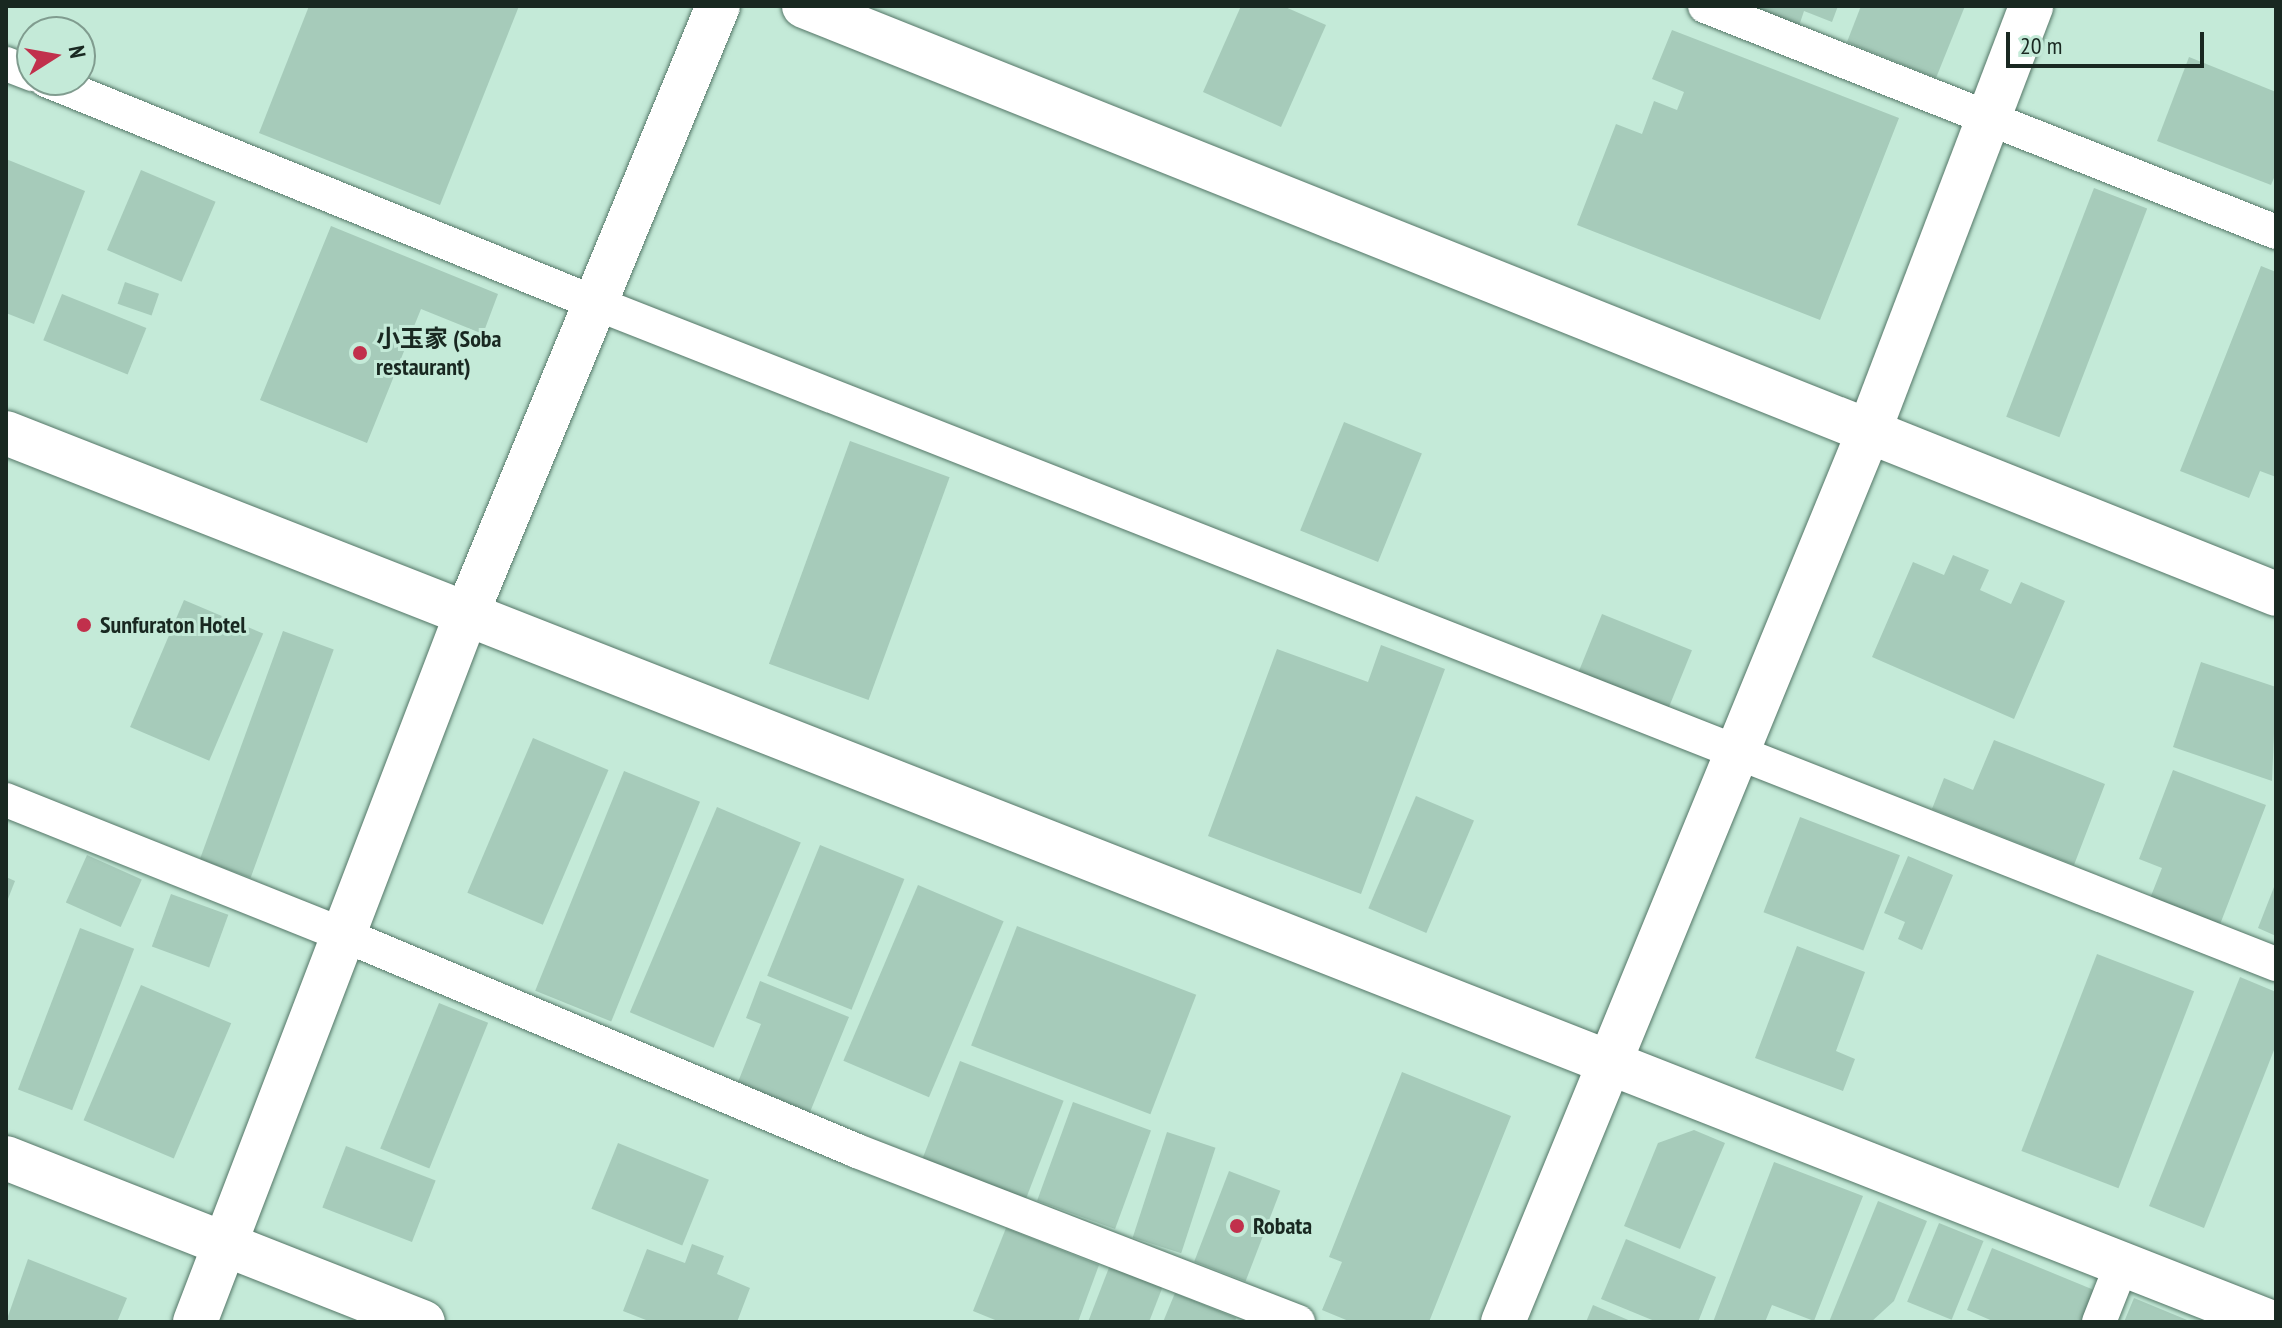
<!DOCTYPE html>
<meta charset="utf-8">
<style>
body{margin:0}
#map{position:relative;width:2282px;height:1328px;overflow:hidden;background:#c4ead8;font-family:"PT Sans Narrow","Noto Sans JP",sans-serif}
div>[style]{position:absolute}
.building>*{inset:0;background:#a6cbba;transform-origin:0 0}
.roads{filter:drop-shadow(0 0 2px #547667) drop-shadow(0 0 2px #547667)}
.lane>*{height:34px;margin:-17px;padding:0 17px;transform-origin:17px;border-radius:17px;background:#fff}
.street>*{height:44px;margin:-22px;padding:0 22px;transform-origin:22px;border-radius:22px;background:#fff}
.dots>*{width:22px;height:22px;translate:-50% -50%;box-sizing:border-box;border:4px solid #c4ead8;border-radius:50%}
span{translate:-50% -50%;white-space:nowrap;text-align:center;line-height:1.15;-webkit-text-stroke:6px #c4ead8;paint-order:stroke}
.poi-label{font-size:24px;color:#192821;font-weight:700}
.left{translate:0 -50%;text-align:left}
.frame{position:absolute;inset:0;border:8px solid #192821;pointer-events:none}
.north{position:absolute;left:16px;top:16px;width:80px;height:80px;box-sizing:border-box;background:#c4ead8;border:2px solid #809c8f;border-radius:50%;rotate:79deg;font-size:22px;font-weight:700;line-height:32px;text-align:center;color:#192821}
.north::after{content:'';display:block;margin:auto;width:28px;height:36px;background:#c1304c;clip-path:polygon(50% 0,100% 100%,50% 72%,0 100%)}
.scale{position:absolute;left:2006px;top:32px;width:198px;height:36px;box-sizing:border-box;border:4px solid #192821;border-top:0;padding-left:10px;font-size:24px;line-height:28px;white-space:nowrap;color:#192821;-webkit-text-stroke:6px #c4ead8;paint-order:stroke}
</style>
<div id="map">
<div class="building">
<div style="clip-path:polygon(309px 6px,519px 6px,440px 205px,259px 133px)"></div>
<div style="clip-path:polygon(1241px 6px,1283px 6px,1326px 25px,1281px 127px,1203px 92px)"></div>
<div style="clip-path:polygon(1749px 6px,1838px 6px,1832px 22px,1804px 11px,1799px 26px)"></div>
<div style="clip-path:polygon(1861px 6px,1965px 6px,1936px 78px,1847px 42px)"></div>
<div style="clip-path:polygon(1672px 30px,1899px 118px,1820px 320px,1577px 225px,1616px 124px,1642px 134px,1654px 101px,1677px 110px,1684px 92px,1652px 79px)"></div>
<div style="clip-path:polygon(2189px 57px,2276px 92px,2276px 173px,2271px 185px,2157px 141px)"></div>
<div style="clip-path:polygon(6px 159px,85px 191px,34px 324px,6px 313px)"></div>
<div style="left:141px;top:170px;width:81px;height:87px;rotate:23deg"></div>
<div style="left:2094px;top:188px;width:57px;height:245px;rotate:21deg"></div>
<div style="clip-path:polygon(331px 226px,498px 294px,483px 334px,421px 309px,367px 443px,260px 400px)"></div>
<div style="clip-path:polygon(2261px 266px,2276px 272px,2276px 477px,2260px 471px,2249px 498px,2180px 471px)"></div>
<div style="left:125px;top:282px;width:36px;height:23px;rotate:19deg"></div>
<div style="left:62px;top:294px;width:91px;height:50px;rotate:22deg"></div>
<div style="left:1344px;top:422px;width:84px;height:117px;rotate:22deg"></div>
<div style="left:850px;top:441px;width:106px;height:237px;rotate:20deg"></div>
<div style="clip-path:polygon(1953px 555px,1989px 570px,1980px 590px,2011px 604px,2021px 582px,2065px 601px,2014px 719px,1872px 657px,1913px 562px,1944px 575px)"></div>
<div style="left:184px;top:600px;width:86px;height:138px;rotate:23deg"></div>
<div style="left:1602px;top:614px;width:97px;height:65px;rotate:22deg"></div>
<div style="left:283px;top:631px;width:54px;height:243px;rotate:20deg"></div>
<div style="clip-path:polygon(1381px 645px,1445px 669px,1361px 894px,1208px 836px,1277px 649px,1368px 682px)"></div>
<div style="clip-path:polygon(2201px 662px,2276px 687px,2272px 781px,2173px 747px)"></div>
<div style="left:533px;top:738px;width:82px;height:168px;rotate:23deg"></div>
<div style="clip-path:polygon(1994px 740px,2105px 784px,2074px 865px,1932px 809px,1944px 778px,1973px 790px)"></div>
<div style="clip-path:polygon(2173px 770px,2266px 805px,2219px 927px,2149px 901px,2162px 868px,2139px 859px)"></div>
<div style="left:624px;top:771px;width:82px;height:237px;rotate:22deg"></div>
<div style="left:1416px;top:796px;width:63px;height:122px;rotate:23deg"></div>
<div style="left:717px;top:807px;width:91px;height:223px;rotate:23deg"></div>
<div style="left:1800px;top:817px;width:107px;height:102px;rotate:21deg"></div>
<div style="left:820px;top:845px;width:91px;height:141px;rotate:22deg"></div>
<div style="left:87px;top:855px;width:60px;height:52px;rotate:24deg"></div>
<div style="clip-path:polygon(1908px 856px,1953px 875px,1922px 950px,1898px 939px,1905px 922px,1884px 913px)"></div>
<div style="clip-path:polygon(6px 877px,15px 881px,6px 904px)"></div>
<div style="clip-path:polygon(2276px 882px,2276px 936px,2258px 928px)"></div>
<div style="left:918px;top:885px;width:93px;height:191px;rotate:23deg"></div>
<div style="left:171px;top:894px;width:61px;height:56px;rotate:20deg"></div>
<div style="left:1017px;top:926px;width:192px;height:128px;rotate:21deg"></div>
<div style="left:80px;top:928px;width:58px;height:173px;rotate:21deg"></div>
<div style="clip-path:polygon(1797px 946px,1865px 972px,1836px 1051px,1855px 1059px,1843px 1091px,1755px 1058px)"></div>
<div style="left:2097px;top:954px;width:104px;height:211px;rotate:21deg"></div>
<div style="clip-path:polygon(2240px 977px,2276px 992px,2276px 1045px,2204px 1228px,2149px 1206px)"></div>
<div style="clip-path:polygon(760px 981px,849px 1017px,810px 1112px,738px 1082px,761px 1024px,746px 1018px)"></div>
<div style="left:141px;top:985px;width:98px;height:147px;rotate:23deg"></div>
<div style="left:439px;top:1003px;width:53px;height:157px;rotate:22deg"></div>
<div style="left:960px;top:1061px;width:111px;height:105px;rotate:21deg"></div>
<div style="clip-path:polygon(1402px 1072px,1511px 1116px,1429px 1322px,1351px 1322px,1322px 1310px,1342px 1262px,1329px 1257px)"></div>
<div style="left:1073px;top:1102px;width:83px;height:105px;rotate:20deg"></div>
<div style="clip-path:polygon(1694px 1130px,1725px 1143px,1680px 1249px,1624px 1226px,1658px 1143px)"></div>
<div style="left:1167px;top:1132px;width:51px;height:111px;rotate:18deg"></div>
<div style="left:618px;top:1143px;width:98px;height:71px;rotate:22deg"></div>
<div style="left:346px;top:1146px;width:96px;height:66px;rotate:21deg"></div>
<div style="clip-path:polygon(1774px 1162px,1863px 1196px,1814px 1321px,1772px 1305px,1765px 1322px,1713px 1322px)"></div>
<div style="left:1229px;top:1171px;width:55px;height:97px;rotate:21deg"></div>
<div style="clip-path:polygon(1878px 1201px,1927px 1221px,1894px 1301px,1871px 1322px,1829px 1322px)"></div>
<div style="left:1939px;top:1223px;width:48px;height:85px;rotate:22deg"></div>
<div style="clip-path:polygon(1006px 1228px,1099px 1265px,1078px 1322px,1000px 1322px,973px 1311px)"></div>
<div style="clip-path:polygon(1626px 1239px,1716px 1277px,1698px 1322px,1657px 1322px,1601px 1299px)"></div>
<div style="clip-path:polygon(692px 1244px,724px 1256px,717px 1274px,750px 1288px,737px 1322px,651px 1322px,623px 1311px,647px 1249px,685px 1263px)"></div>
<div style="clip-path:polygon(1992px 1248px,2094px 1290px,2081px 1322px,1995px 1322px,1967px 1310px)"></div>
<div style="clip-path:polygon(28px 1259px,127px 1298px,117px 1322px,6px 1322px)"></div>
<div style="clip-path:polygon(1110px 1265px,1163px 1286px,1149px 1322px,1088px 1322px)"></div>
<div style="clip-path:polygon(1175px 1293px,1236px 1318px,1235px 1322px,1163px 1322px)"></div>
<div style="clip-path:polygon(2134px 1298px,2192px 1322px,2124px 1322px)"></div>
<div style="clip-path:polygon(1593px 1305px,1633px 1322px,1586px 1322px)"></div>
</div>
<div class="roads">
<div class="lane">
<div style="left:1705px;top:6px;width:614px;rotate:21.59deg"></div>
<div style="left:6px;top:64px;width:28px;rotate:21deg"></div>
<div style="left:46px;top:80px;width:593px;rotate:22.11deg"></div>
<div style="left:595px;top:303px;width:1806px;rotate:21.47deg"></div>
<div style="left:6px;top:800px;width:364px;rotate:21.8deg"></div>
<div style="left:344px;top:935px;width:557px;rotate:22.83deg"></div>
<div style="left:857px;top:1151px;width:473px;rotate:21.2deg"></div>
<div style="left:2099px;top:1322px;width:62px;rotate:-68.4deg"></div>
</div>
<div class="street">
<div style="left:804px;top:6px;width:1585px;rotate:21.77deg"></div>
<div style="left:6px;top:433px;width:2432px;rotate:21.44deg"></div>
<div style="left:6px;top:1158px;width:448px;rotate:21.5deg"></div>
<div style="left:195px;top:1322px;width:754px;rotate:-69.02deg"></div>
<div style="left:465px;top:618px;width:662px;rotate:-67.54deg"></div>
<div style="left:1503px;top:1322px;width:963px;rotate:-67.67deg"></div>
<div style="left:1869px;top:431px;width:455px;rotate:-69.1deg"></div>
</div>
</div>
<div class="dots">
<div style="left:360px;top:353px;background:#c1304c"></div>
<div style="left:84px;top:625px;background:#c1304c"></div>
<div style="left:1237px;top:1226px;background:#c1304c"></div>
</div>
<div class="poi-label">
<span class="left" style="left:376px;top:353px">小玉家 (Soba<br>restaurant)</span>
<span class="left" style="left:100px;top:625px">Sunfuraton Hotel</span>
<span class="left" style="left:1253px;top:1226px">Robata</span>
</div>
<div class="frame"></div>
<div class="north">N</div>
<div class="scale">20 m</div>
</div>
